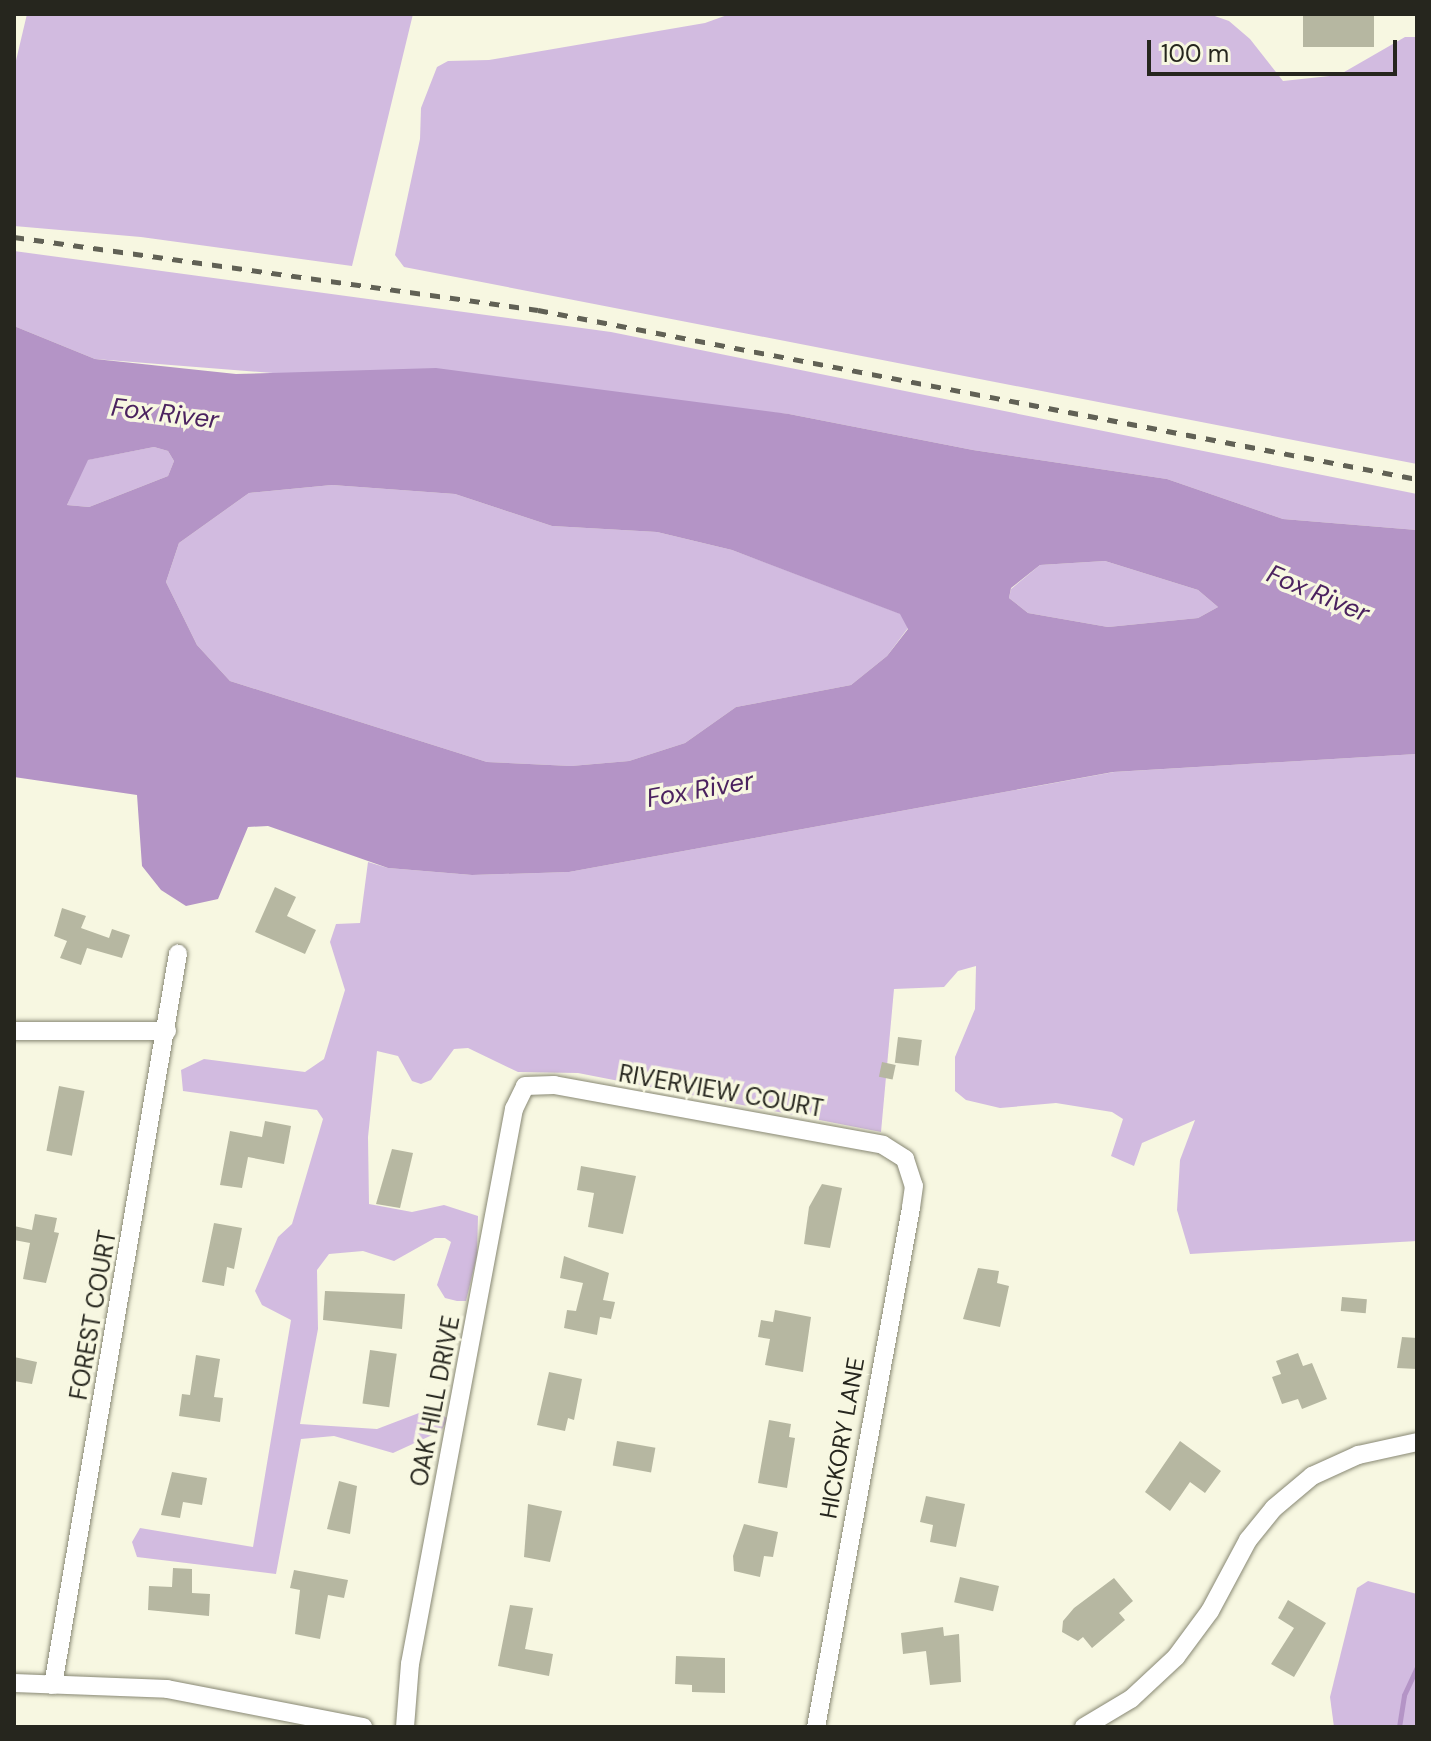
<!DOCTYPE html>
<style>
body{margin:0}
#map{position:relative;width:1431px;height:1741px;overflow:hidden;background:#f7f7e1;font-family:"DM Sans",sans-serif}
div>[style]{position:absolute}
.green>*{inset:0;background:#d2bbe0}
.water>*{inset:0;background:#b494c6}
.stream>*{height:5px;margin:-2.5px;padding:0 2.5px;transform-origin:2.5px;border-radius:2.5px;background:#b494c6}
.building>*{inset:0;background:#b6b7a1;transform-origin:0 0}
.roads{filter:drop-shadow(0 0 2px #888874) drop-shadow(0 0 2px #888874)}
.minor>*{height:18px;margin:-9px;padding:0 9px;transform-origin:9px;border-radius:9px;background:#fff}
.rail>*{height:5px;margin-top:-2.5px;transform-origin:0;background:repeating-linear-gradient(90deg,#616155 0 10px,transparent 0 20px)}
span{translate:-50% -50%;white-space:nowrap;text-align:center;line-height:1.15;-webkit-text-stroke:7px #f7f7e1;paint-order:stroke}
.street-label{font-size:24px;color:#26261e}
.water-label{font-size:26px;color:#4b225f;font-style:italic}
.frame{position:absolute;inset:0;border:16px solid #26261e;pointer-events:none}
.scale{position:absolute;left:1147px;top:40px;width:250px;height:36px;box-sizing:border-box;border:4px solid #26261e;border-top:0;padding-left:10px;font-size:24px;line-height:28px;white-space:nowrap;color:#26261e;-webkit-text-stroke:6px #f7f7e1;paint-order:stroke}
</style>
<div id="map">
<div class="green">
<div style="clip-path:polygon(27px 14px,413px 14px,352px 266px,141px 237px,14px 226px,14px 69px)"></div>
<div style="clip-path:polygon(730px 14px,1209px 14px,1229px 21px,1250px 39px,1283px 81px,1339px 75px,1405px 37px,1417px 37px,1417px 464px,404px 267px,395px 255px,420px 139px,421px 108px,437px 67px,448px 61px,489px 60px,705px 23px)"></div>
<div style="clip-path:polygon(14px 251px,611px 332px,1417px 494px,1417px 530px,1283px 519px,1167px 479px,973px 450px,789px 414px,95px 359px,14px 326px)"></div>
<div style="clip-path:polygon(154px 447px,168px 451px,174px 461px,168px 476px,89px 507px,67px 505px,87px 460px)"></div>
<div style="clip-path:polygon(332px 485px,455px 494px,552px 526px,657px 532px,732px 550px,901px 614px,908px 628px,887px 656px,851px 685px,736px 707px,685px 743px,629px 761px,571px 766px,487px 762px,230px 681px,197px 645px,166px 582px,179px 543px,249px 493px)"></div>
<div style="clip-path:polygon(1105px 561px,1198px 590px,1218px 607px,1198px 618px,1108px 627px,1028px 613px,1009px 598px,1011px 589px,1040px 565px)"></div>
<div style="clip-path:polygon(1417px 754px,1417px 1241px,1190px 1254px,1177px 1210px,1180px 1160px,1195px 1120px,1142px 1143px,1134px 1166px,1111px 1156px,1123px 1119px,1112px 1112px,1056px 1103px,1000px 1108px,966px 1100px,955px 1091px,955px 1057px,975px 1009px,976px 966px,958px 971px,944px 987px,894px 989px,881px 1132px,578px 1073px,518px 1072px,468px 1048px,454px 1049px,431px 1080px,421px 1084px,412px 1081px,398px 1056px,377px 1051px,368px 1137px,369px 1204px,412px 1212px,444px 1205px,478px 1216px,477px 1255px,466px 1301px,457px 1301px,445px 1298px,437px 1285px,451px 1242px,445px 1238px,435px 1238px,394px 1261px,363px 1251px,329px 1254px,317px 1270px,318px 1329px,300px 1424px,377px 1429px,432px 1408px,448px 1419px,441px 1431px,393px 1453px,334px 1436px,301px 1439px,276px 1574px,137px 1557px,132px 1542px,140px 1528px,253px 1547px,291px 1320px,262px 1305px,255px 1291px,278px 1237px,292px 1224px,323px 1119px,317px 1110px,183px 1091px,181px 1070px,204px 1059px,305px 1072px,324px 1059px,345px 990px,330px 942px,336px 924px,360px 923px,368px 862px,388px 868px,472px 875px,569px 872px,1114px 772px)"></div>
<div style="clip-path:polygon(1368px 1581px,1417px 1594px,1417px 1727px,1334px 1727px,1330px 1697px,1357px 1588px)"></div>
</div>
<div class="water">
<div style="clip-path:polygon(evenodd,14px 326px,95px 359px,236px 374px,436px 368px,789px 414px,973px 450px,1167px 479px,1283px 519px,1417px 530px,1417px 754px,1113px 772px,569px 872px,472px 875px,388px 868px,268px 826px,248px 827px,218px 899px,186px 906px,161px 890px,142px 866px,137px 795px,14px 777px,14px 326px,154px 447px,168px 451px,174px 461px,168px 476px,89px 507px,67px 505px,88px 460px,154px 447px,14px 326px,332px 485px,455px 494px,552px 526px,657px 532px,732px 550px,900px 614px,908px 629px,887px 656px,851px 685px,736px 707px,685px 743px,629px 761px,571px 766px,487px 762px,230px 681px,197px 645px,166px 582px,179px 543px,249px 493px,332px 485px,14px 326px,1105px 561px,1198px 590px,1218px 607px,1198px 618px,1108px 627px,1028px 613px,1009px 598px,1011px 588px,1040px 565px,1105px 561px)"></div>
</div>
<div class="stream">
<div style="left:1399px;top:1727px;width:32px;rotate:-81deg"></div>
<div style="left:1404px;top:1695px;width:31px;rotate:-65deg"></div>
</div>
<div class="building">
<div style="left:1303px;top:14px;width:71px;height:33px"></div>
<div style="clip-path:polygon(275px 887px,296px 897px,287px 916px,316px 930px,305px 954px,255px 932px)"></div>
<div style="clip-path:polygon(62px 908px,86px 916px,81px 928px,109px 938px,112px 929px,130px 935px,122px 958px,87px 948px,81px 965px,60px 958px,67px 941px,54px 936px)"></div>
<div style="left:898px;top:1037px;width:24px;height:26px;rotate:7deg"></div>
<div style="left:882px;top:1062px;width:14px;height:15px;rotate:12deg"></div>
<div style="left:59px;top:1086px;width:26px;height:66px;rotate:11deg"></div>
<div style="clip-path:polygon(265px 1121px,291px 1126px,284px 1164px,248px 1157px,242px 1188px,220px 1185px,230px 1131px,262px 1137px)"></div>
<div style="clip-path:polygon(392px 1149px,413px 1153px,400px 1208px,376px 1204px)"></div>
<div style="clip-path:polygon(581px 1166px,636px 1176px,623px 1234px,588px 1227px,594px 1193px,577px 1190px)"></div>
<div style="clip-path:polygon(822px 1184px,842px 1188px,830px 1248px,804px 1244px,809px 1207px)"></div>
<div style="clip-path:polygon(35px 1214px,57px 1218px,54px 1232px,59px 1233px,46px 1283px,23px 1279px,30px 1243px,14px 1240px,14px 1226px,32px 1230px)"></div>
<div style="clip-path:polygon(214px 1223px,242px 1228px,234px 1269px,227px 1267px,224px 1286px,202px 1282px)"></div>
<div style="clip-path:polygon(564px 1256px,609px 1273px,603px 1300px,615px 1302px,611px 1319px,600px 1317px,597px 1335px,564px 1328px,567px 1310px,576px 1311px,583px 1283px,560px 1278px)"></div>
<div style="clip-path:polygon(978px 1268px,999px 1271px,997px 1283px,1009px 1286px,1000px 1327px,963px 1319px)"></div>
<div style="clip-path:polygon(325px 1291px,405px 1294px,402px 1329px,323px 1320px)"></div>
<div style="left:1342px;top:1297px;width:25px;height:14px;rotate:5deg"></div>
<div style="clip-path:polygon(775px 1310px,811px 1317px,803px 1372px,765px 1365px,770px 1339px,758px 1337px,761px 1320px,773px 1322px)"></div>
<div style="clip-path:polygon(1402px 1337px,1417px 1338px,1417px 1369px,1397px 1368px)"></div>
<div style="left:370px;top:1350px;width:27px;height:54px;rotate:8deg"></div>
<div style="clip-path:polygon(1298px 1353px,1303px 1366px,1312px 1363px,1327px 1399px,1302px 1409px,1298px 1399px,1282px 1404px,1272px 1377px,1281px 1374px,1276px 1361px)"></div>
<div style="clip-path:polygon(196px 1355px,220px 1359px,214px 1397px,223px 1398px,220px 1422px,179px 1416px,182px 1394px,190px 1395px)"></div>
<div style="clip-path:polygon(14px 1357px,37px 1362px,32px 1384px,14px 1381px)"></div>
<div style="clip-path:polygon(549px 1372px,582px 1379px,574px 1420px,568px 1418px,565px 1431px,537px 1425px)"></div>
<div style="clip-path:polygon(769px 1420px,791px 1424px,789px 1437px,795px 1438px,787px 1488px,758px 1483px)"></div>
<div style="left:617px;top:1441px;width:39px;height:25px;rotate:10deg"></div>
<div style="clip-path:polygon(1180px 1441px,1221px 1471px,1205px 1493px,1190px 1482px,1170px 1511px,1145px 1492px)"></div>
<div style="clip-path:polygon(172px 1472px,207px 1478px,202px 1505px,183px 1502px,180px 1518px,161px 1515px)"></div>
<div style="clip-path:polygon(339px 1481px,357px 1486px,350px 1534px,327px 1529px)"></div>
<div style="clip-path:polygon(926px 1496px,965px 1504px,956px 1547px,930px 1542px,933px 1525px,920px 1522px)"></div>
<div style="clip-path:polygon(528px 1504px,562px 1511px,550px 1562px,524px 1557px)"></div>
<div style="clip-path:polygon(744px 1524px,778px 1532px,773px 1557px,764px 1556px,760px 1577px,734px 1571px,733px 1556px)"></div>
<div style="clip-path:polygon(173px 1568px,192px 1569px,192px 1593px,210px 1594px,209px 1616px,148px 1610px,149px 1586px,172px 1587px)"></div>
<div style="clip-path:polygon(294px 1570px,348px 1580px,344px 1598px,328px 1595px,320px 1639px,295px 1634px,300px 1590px,290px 1588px)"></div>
<div style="left:960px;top:1577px;width:40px;height:26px;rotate:13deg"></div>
<div style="clip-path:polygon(1114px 1578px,1133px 1601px,1119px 1613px,1125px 1620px,1092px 1648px,1083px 1637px,1078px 1641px,1062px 1632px,1063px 1621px,1074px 1608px)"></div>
<div style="clip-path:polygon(1288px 1600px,1326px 1623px,1294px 1677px,1271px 1664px,1294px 1628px,1278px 1618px)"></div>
<div style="clip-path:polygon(510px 1605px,533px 1608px,525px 1649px,553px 1654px,549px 1676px,498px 1666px)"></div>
<div style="clip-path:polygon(943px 1627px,944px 1636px,959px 1634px,961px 1682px,930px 1685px,926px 1651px,903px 1654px,901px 1633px)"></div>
<div style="clip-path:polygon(676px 1656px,725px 1658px,725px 1693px,692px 1692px,692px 1685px,675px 1684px)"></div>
</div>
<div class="roads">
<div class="minor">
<div style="left:14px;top:1031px;width:153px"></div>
<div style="left:14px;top:1683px;width:153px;rotate:2.2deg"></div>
<div style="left:167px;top:1689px;width:200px;rotate:11deg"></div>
<div style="left:53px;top:1685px;width:742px;rotate:-80.3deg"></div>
<div style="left:405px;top:1727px;width:63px;rotate:-85.5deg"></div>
<div style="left:410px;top:1664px;width:565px;rotate:-79.39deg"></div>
<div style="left:514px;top:1109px;width:25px;rotate:-64deg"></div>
<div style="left:525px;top:1086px;width:29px;rotate:-2deg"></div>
<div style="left:554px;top:1085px;width:334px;rotate:10.3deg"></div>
<div style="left:883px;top:1145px;width:26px;rotate:32deg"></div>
<div style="left:905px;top:1159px;width:28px;rotate:72deg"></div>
<div style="left:914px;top:1186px;width:22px;rotate:98deg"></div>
<div style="left:911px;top:1208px;width:528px;rotate:100.37deg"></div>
<div style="left:1084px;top:1727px;width:55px;rotate:-30.8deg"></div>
<div style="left:1131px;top:1699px;width:62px;rotate:-43deg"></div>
<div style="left:1176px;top:1657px;width:57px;rotate:-53.5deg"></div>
<div style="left:1210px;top:1611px;width:81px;rotate:-61.8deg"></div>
<div style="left:1248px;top:1540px;width:41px;rotate:-50.9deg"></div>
<div style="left:1274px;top:1508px;width:50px;rotate:-40.1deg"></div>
<div style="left:1312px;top:1476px;width:51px;rotate:-24.5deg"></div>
<div style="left:1358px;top:1455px;width:60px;rotate:-12.4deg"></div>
</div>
</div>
<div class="rail">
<div style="left:14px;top:237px;width:529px;rotate:7.93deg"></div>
<div style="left:538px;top:310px;width:895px;rotate:10.88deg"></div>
</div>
<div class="street-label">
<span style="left:721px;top:1091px;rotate:10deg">RIVERVIEW COURT</span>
<span style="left:93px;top:1315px;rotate:-80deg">FOREST COURT</span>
<span style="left:435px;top:1401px;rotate:-79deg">OAK HILL DRIVE</span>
<span style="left:842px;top:1438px;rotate:-80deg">HICKORY LANE</span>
</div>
<div class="water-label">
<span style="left:165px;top:414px;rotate:7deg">Fox River</span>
<span style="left:1318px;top:594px;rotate:23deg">Fox River</span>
<span style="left:700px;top:790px;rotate:-10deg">Fox River</span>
</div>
<div class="frame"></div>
<div class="scale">100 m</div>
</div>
